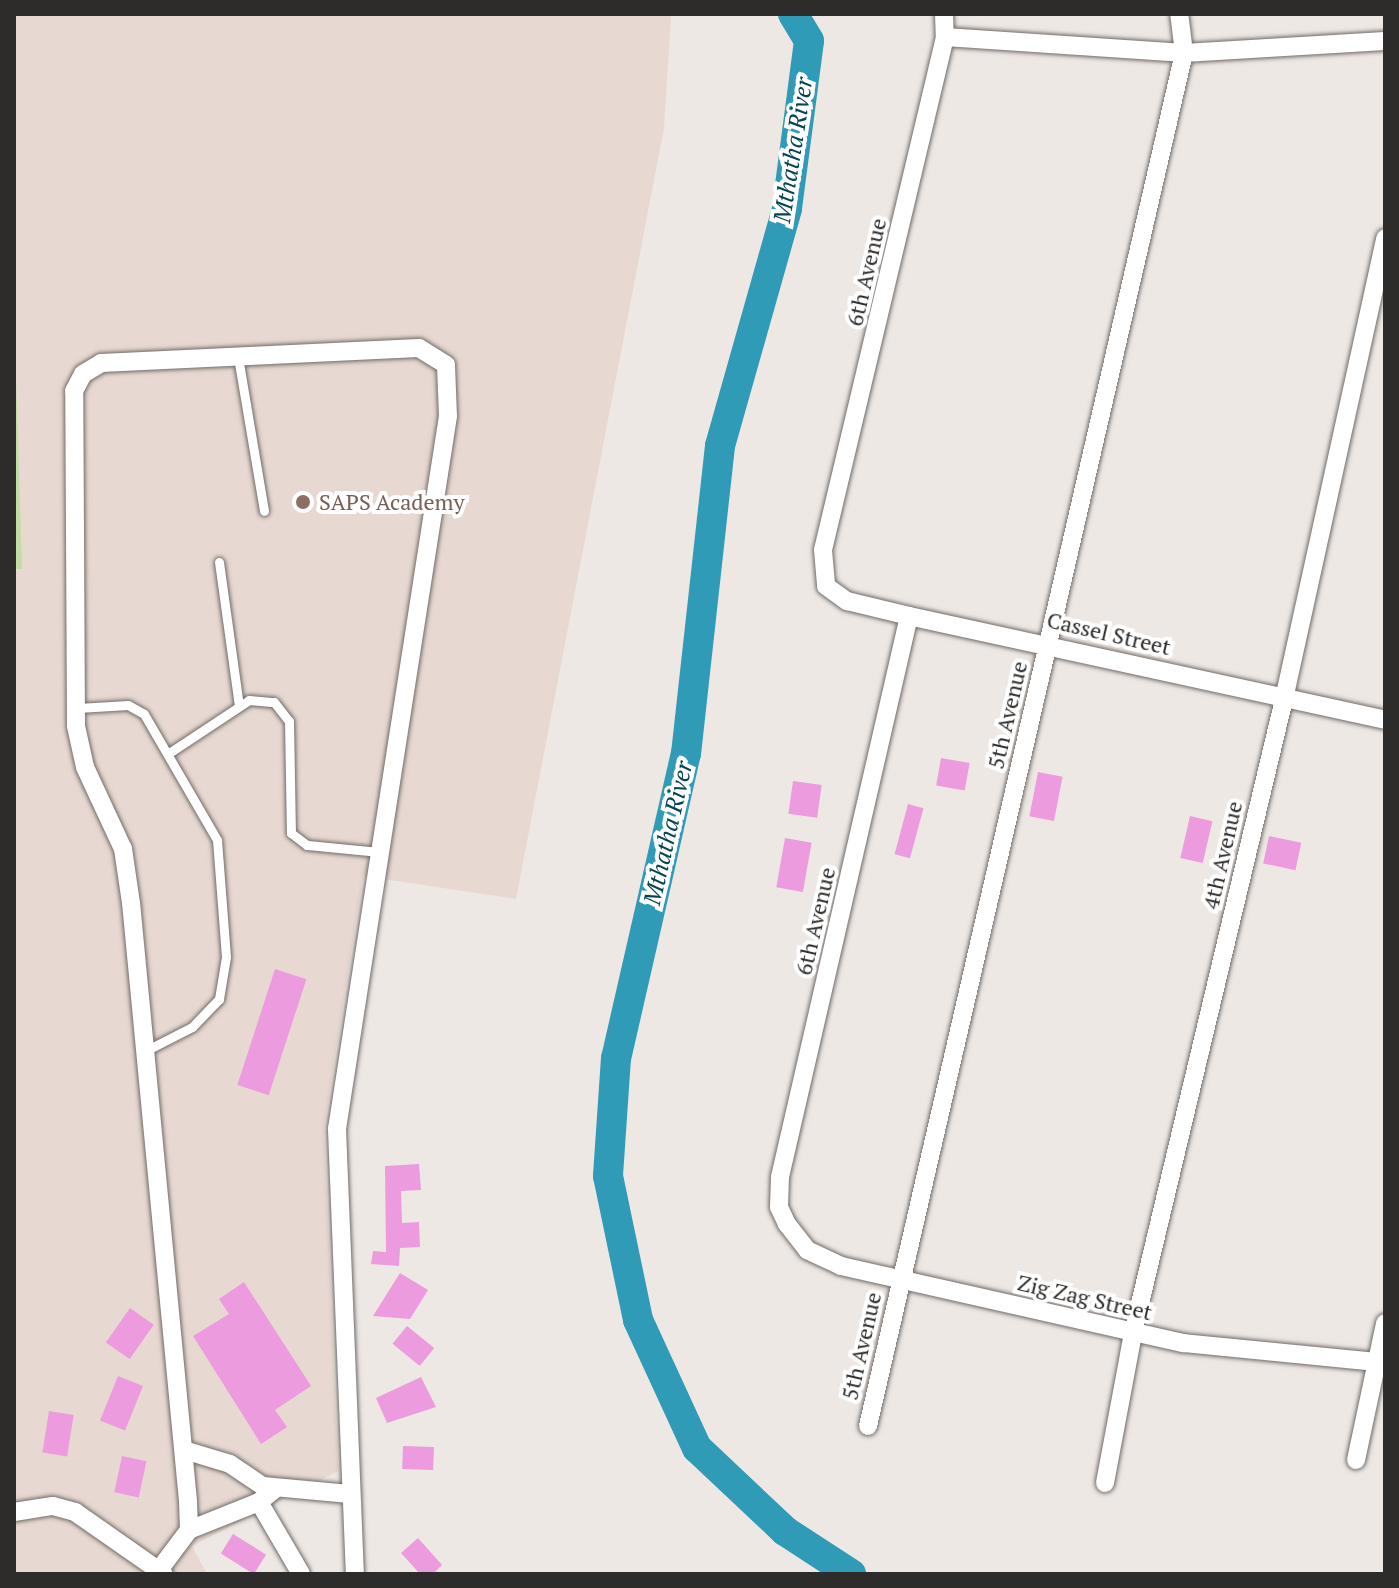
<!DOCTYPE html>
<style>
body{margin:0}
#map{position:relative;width:1399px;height:1588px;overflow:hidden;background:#eee8e4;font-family:"PT Serif",serif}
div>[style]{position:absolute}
.built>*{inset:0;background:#e7d9d1}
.green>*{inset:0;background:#c2dda2}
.river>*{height:30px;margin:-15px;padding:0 15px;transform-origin:15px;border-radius:15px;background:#309bb6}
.building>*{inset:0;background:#eb9bde;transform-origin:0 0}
.roads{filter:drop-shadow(0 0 2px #716b68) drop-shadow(0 0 2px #716b68)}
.lane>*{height:9px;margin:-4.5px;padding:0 4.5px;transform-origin:4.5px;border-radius:4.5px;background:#fff}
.street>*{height:18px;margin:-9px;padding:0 9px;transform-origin:9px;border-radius:9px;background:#fff}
.dots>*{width:22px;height:22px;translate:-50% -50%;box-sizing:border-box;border:4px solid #fff;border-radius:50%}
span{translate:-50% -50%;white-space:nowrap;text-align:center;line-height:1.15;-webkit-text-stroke:8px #fff;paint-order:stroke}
.street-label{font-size:22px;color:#2e2c2a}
.education-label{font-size:22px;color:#785e54}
.left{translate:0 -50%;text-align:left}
.water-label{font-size:24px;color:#044453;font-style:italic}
.frame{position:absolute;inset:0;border:16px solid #2e2c2a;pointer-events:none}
</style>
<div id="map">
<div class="built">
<div style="clip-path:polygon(14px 14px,671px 14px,664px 128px,516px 899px,363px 876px,324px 1127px,338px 1471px,192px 1546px,207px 1574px,14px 1574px)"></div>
</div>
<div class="green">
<div style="clip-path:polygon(14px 313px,22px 569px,14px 569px)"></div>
</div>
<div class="river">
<div style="left:793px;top:14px;width:31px;rotate:59deg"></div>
<div style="left:809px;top:41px;width:169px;rotate:97.5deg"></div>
<div style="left:787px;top:209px;width:246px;rotate:105.8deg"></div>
<div style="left:720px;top:446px;width:309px;rotate:96.3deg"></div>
<div style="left:686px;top:753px;width:313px;rotate:102.9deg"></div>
<div style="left:616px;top:1058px;width:118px;rotate:93.9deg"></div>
<div style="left:608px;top:1176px;width:147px;rotate:78.2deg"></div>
<div style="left:638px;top:1320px;width:141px;rotate:65.3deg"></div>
<div style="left:697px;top:1448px;width:121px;rotate:43.3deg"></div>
<div style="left:785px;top:1531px;width:79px;rotate:33.1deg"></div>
</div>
<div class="building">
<div style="left:941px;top:758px;width:29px;height:28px;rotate:10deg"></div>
<div style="left:1038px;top:772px;width:25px;height:45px;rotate:11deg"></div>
<div style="left:793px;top:781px;width:29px;height:33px;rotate:8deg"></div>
<div style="left:908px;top:804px;width:16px;height:52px;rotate:15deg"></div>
<div style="left:1190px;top:816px;width:23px;height:43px;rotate:13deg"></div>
<div style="left:1269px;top:836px;width:33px;height:28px;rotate:12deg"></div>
<div style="left:785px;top:838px;width:27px;height:50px;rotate:10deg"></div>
<div style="left:275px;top:969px;width:33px;height:122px;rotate:18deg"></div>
<div style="clip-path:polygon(419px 1164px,421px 1190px,401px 1191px,402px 1223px,419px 1222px,420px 1247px,400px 1248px,399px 1266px,371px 1264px,373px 1251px,386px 1252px,385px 1166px)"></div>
<div style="clip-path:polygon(400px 1273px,428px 1290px,410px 1319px,373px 1316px)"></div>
<div style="clip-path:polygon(244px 1282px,311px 1386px,275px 1410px,287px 1427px,261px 1444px,193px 1336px,229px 1314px,219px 1299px)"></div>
<div style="left:130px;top:1308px;width:29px;height:42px;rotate:35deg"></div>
<div style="left:407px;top:1326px;width:35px;height:23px;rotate:39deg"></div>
<div style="left:118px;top:1376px;width:27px;height:48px;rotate:22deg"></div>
<div style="clip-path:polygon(421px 1377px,436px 1407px,387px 1423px,376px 1398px)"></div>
<div style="left:49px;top:1411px;width:25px;height:42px;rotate:9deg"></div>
<div style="left:403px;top:1446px;width:31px;height:23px;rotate:2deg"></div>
<div style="left:122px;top:1456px;width:25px;height:37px;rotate:12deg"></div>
<div style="left:233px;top:1534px;width:39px;height:23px;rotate:32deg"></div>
<div style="clip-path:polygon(418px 1538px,442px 1565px,433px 1574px,420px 1574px,401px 1553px)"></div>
</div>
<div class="roads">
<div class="lane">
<div style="left:238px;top:357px;width:156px;rotate:80.4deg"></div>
<div style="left:219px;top:562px;width:145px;rotate:82.1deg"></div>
<div style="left:78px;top:708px;width:50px;rotate:-3.4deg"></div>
<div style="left:128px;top:705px;width:18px;rotate:29deg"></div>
<div style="left:144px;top:714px;width:146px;rotate:59.9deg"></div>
<div style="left:217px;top:840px;width:117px;rotate:85.6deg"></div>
<div style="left:226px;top:957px;width:43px;rotate:99.5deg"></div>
<div style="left:219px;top:999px;width:39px;rotate:134deg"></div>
<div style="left:192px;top:1027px;width:51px;rotate:152.9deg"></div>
<div style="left:169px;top:753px;width:96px;rotate:-33.5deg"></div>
<div style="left:249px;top:700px;width:25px;rotate:5deg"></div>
<div style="left:274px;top:702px;width:24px;rotate:52deg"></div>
<div style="left:289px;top:721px;width:112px;rotate:89deg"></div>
<div style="left:291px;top:833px;width:20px;rotate:37deg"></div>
<div style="left:307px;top:845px;width:73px;rotate:5.5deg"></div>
</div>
<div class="street">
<div style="left:944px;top:14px;width:23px;rotate:88deg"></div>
<div style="left:945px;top:37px;width:527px;rotate:103.38deg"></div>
<div style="left:823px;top:550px;width:36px;rotate:85deg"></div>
<div style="left:826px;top:586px;width:26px;rotate:36deg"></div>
<div style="left:847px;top:601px;width:64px;rotate:13.6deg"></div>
<div style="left:909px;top:616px;width:487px;rotate:12.3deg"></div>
<div style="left:945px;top:37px;width:240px;rotate:3.8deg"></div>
<div style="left:1184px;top:53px;width:201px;rotate:-3.4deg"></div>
<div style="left:909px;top:616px;width:576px;rotate:102.95deg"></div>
<div style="left:780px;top:1177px;width:30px;rotate:92deg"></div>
<div style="left:779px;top:1207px;width:19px;rotate:65deg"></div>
<div style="left:787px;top:1224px;width:33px;rotate:52deg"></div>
<div style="left:807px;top:1250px;width:38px;rotate:25deg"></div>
<div style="left:841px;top:1266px;width:351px;rotate:12.7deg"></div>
<div style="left:1183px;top:1343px;width:196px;rotate:5.6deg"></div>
<div style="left:868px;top:1426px;width:1409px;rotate:-77.04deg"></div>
<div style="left:1184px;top:53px;width:39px;rotate:-97deg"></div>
<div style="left:184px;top:1450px;width:48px;rotate:16.9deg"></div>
<div style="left:230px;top:1464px;width:40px;rotate:34deg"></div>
<div style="left:263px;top:1486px;width:87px;rotate:5.3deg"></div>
<div style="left:1356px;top:1460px;width:140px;rotate:-78deg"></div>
<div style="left:1105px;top:1483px;width:153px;rotate:-79.4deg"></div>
<div style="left:1133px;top:1333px;width:652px;rotate:-76.6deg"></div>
<div style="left:1284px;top:699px;width:472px;rotate:-77.6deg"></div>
<div style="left:259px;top:1502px;width:83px;rotate:59.7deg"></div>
<div style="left:14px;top:1512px;width:39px;rotate:-9deg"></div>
<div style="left:53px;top:1506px;width:23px;rotate:15deg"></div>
<div style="left:75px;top:1512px;width:108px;rotate:34.9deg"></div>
<div style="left:189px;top:1530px;width:75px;rotate:-21.8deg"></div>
<div style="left:259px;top:1502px;width:21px;rotate:-39deg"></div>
<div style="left:159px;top:1570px;width:50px;rotate:-53.1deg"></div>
<div style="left:189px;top:1530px;width:29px;rotate:-92deg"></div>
<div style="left:188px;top:1501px;width:601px;rotate:-95.44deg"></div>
<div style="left:131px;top:903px;width:55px;rotate:-98.4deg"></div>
<div style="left:123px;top:849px;width:90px;rotate:-114.9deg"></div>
<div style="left:85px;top:767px;width:42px;rotate:-102.4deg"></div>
<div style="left:76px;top:726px;width:335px;rotate:-90.3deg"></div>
<div style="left:74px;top:391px;width:19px;rotate:-62deg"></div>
<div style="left:83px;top:374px;width:21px;rotate:-31deg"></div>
<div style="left:101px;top:363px;width:318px;rotate:-2.7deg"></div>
<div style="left:419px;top:348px;width:32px;rotate:32deg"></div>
<div style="left:446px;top:365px;width:51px;rotate:87.8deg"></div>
<div style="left:448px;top:416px;width:722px;rotate:98.85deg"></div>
<div style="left:337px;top:1129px;width:445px;rotate:87.7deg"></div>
</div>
</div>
<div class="dots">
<div style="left:303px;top:502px;background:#8d6e63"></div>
</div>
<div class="street-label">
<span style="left:866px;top:272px;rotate:-77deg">6th Avenue</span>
<span style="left:1109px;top:633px;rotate:13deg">Cassel Street</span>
<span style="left:1007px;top:715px;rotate:-77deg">5th Avenue</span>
<span style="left:1222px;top:855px;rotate:-77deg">4th Avenue</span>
<span style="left:815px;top:921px;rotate:-77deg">6th Avenue</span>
<span style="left:1085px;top:1297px;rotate:13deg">Zig Zag Street</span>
<span style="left:861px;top:1346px;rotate:-77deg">5th Avenue</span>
</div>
<div class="education-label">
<span class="left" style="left:319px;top:502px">SAPS Academy</span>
</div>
<div class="water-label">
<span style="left:793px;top:150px;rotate:-81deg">Mthatha River</span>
<span style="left:668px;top:833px;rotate:-77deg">Mthatha River</span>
</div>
<div class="frame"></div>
</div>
